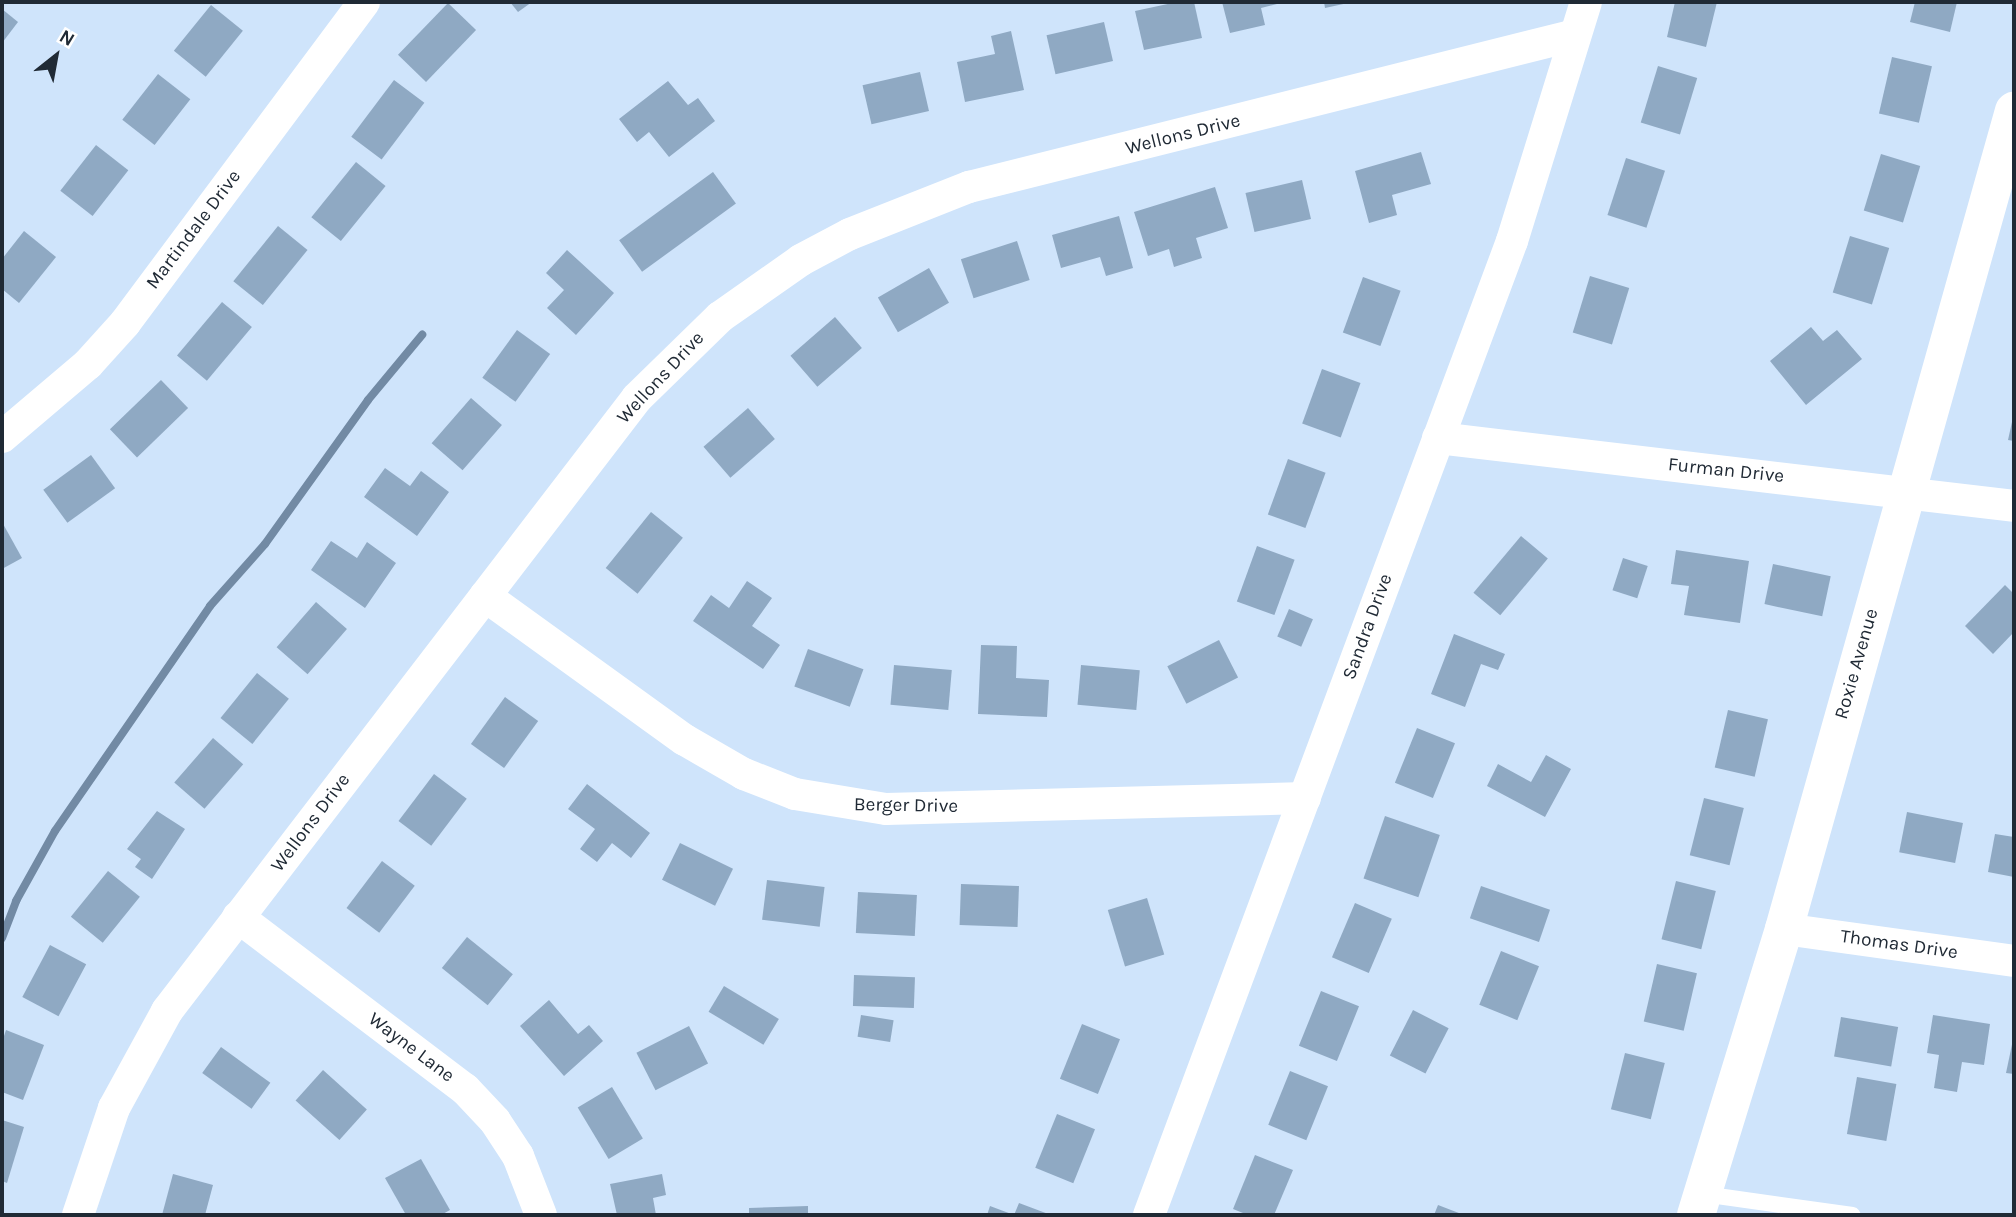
<!DOCTYPE html>
<style>
body{margin:0}
#map{position:relative;width:2016px;height:1217px;overflow:hidden;background:#cfe4fb;font-family:Karla,sans-serif}
div>[style]{position:absolute}
.stream>*{height:8px;margin:-4px;padding:0 4px;transform-origin:4px;border-radius:4px;background:#728aa4}
.building>*{inset:0;background:#8fa9c3;transform-origin:0 0}
.lane>*{height:16px;margin:-8px;padding:0 8px;transform-origin:8px;border-radius:8px;background:#fff}
.street>*{height:32px;margin:-16px;padding:0 16px;transform-origin:16px;border-radius:16px;background:#fff}
.secondary>*{height:38px;margin:-19px;padding:0 19px;transform-origin:19px;border-radius:19px;background:#fff}
span{translate:-50% -50%;white-space:nowrap;text-align:center;line-height:1.15;-webkit-text-stroke:5px #fff;paint-order:stroke}
.street-label{font-size:19px;color:#202a35}
.frame{position:absolute;inset:0;border:4px solid #202a35;pointer-events:none}
.north{position:absolute;left:21px;top:21px;width:70px;height:70px;-webkit-text-stroke:5px #fff;paint-order:stroke;rotate:31deg;font-size:19px;font-weight:700;line-height:28px;text-align:center;color:#202a35}
.north::after{content:'';display:block;margin:auto;width:24px;height:32px;background:#202a35;clip-path:polygon(50% 0,100% 100%,50% 72%,0 100%)}
</style>
<div id="map">
<div class="stream">
<div style="left:2px;top:938px;width:40px;rotate:-69deg"></div>
<div style="left:16px;top:901px;width:80px;rotate:-60.9deg"></div>
<div style="left:55px;top:831px;width:273px;rotate:-55.4deg"></div>
<div style="left:210px;top:606px;width:83px;rotate:-48.4deg"></div>
<div style="left:265px;top:544px;width:177px;rotate:-54.4deg"></div>
<div style="left:368px;top:400px;width:85px;rotate:-50.3deg"></div>
</div>
<div class="building">
<div style="clip-path:polygon(510px 2px,532px 2px,518px 12px)"></div>
<div style="clip-path:polygon(1177px 2px,1194px 2px,1202px 38px,1144px 50px,1135px 11px)"></div>
<div style="clip-path:polygon(1222px 2px,1281px 2px,1281px 3px,1261px 8px,1265px 25px,1230px 33px)"></div>
<div style="clip-path:polygon(1324px 2px,1348px 2px,1348px 3px,1325px 8px)"></div>
<div style="clip-path:polygon(1675px 2px,1717px 2px,1706px 47px,1667px 37px)"></div>
<div style="clip-path:polygon(1915px 2px,1957px 2px,1950px 32px,1910px 22px)"></div>
<div style="left:448px;top:3px;width:39px;height:72px;rotate:44deg"></div>
<div style="left:211px;top:5px;width:41px;height:59px;rotate:39deg"></div>
<div style="clip-path:polygon(2px 9px,18px 22px,2px 43px)"></div>
<div style="left:1104px;top:22px;width:40px;height:59px;rotate:77deg"></div>
<div style="clip-path:polygon(1011px 31px,1024px 90px,965px 102px,957px 62px,995px 54px,991px 36px)"></div>
<div style="left:1892px;top:57px;width:41px;height:58px;rotate:13deg"></div>
<div style="left:1658px;top:66px;width:41px;height:59px;rotate:17deg"></div>
<div style="left:920px;top:72px;width:40px;height:59px;rotate:77deg"></div>
<div style="left:158px;top:74px;width:41px;height:58px;rotate:38deg"></div>
<div style="left:394px;top:80px;width:38px;height:71px;rotate:37deg"></div>
<div style="clip-path:polygon(668px 81px,688px 105px,698px 98px,715px 121px,669px 157px,649px 132px,637px 142px,619px 119px)"></div>
<div style="left:96px;top:145px;width:41px;height:58px;rotate:38deg"></div>
<div style="clip-path:polygon(1421px 152px,1431px 184px,1392px 195px,1397px 215px,1369px 223px,1355px 171px)"></div>
<div style="left:1881px;top:154px;width:41px;height:59px;rotate:17deg"></div>
<div style="left:1626px;top:158px;width:41px;height:60px;rotate:18deg"></div>
<div style="left:356px;top:162px;width:38px;height:71px;rotate:39deg"></div>
<div style="left:713px;top:172px;width:39px;height:116px;rotate:54deg"></div>
<div style="left:1302px;top:180px;width:40px;height:58px;rotate:77deg"></div>
<div style="clip-path:polygon(1215px 187px,1228px 228px,1196px 238px,1202px 258px,1174px 267px,1169px 249px,1148px 256px,1134px 212px)"></div>
<div style="clip-path:polygon(1119px 216px,1133px 268px,1106px 276px,1100px 257px,1061px 268px,1052px 235px)"></div>
<div style="left:278px;top:226px;width:38px;height:71px;rotate:39deg"></div>
<div style="clip-path:polygon(24px 231px,56px 257px,19px 303px,2px 289px,2px 259px)"></div>
<div style="left:1850px;top:236px;width:41px;height:59px;rotate:17deg"></div>
<div style="left:1017px;top:241px;width:41px;height:59px;rotate:72deg"></div>
<div style="clip-path:polygon(567px 250px,614px 293px,576px 335px,547px 308px,564px 290px,546px 273px)"></div>
<div style="left:929px;top:268px;width:40px;height:59px;rotate:60deg"></div>
<div style="left:1590px;top:276px;width:41px;height:59px;rotate:17deg"></div>
<div style="left:1363px;top:277px;width:40px;height:59px;rotate:20deg"></div>
<div style="left:222px;top:302px;width:39px;height:70px;rotate:40deg"></div>
<div style="left:835px;top:317px;width:41px;height:59px;rotate:49deg"></div>
<div style="clip-path:polygon(1811px 327px,1823px 341px,1837px 330px,1862px 359px,1806px 405px,1770px 361px)"></div>
<div style="left:517px;top:330px;width:41px;height:59px;rotate:36deg"></div>
<div style="left:1322px;top:369px;width:41px;height:58px;rotate:20deg"></div>
<div style="left:161px;top:380px;width:39px;height:71px;rotate:46deg"></div>
<div style="left:471px;top:398px;width:41px;height:60px;rotate:41deg"></div>
<div style="left:748px;top:408px;width:41px;height:59px;rotate:49deg"></div>
<div style="clip-path:polygon(2014px 413px,2014px 441px,2008px 440px)"></div>
<div style="left:91px;top:455px;width:41px;height:59px;rotate:54deg"></div>
<div style="left:1288px;top:459px;width:40px;height:59px;rotate:20deg"></div>
<div style="clip-path:polygon(385px 468px,410px 486px,421px 471px,449px 492px,417px 536px,364px 497px)"></div>
<div style="left:651px;top:512px;width:41px;height:72px;rotate:39deg"></div>
<div style="clip-path:polygon(2px 522px,22px 558px,2px 569px)"></div>
<div style="left:1521px;top:536px;width:35px;height:74px;rotate:40deg"></div>
<div style="clip-path:polygon(331px 541px,357px 558px,367px 542px,396px 563px,365px 608px,311px 570px)"></div>
<div style="left:1257px;top:546px;width:40px;height:59px;rotate:20deg"></div>
<div style="clip-path:polygon(1676px 550px,1749px 561px,1740px 623px,1684px 615px,1689px 586px,1671px 584px)"></div>
<div style="left:1623px;top:558px;width:26px;height:34px;rotate:18deg"></div>
<div style="left:1773px;top:564px;width:59px;height:41px;rotate:12deg"></div>
<div style="clip-path:polygon(747px 581px,772px 598px,752px 626px,780px 645px,763px 669px,693px 621px,711px 595px,729px 608px)"></div>
<div style="clip-path:polygon(2005px 585px,2014px 594px,2014px 632px,1993px 654px,1965px 626px)"></div>
<div style="left:316px;top:602px;width:41px;height:60px;rotate:41deg"></div>
<div style="left:1289px;top:609px;width:26px;height:30px;rotate:23deg"></div>
<div style="clip-path:polygon(1454px 634px,1505px 654px,1498px 670px,1481px 664px,1465px 707px,1431px 694px)"></div>
<div style="left:1219px;top:640px;width:42px;height:58px;rotate:63deg"></div>
<div style="clip-path:polygon(981px 645px,1017px 646px,1016px 678px,1049px 680px,1047px 717px,978px 714px)"></div>
<div style="left:808px;top:649px;width:59px;height:40px;rotate:20deg"></div>
<div style="left:894px;top:665px;width:58px;height:40px;rotate:5deg"></div>
<div style="left:1081px;top:665px;width:59px;height:40px;rotate:5deg"></div>
<div style="left:257px;top:673px;width:41px;height:58px;rotate:39deg"></div>
<div style="left:505px;top:697px;width:41px;height:58px;rotate:36deg"></div>
<div style="left:1728px;top:710px;width:41px;height:59px;rotate:13deg"></div>
<div style="left:1417px;top:728px;width:41px;height:59px;rotate:22deg"></div>
<div style="left:213px;top:738px;width:40px;height:59px;rotate:41deg"></div>
<div style="clip-path:polygon(1546px 755px,1571px 769px,1545px 817px,1487px 786px,1498px 764px,1531px 782px)"></div>
<div style="left:434px;top:774px;width:41px;height:59px;rotate:37deg"></div>
<div style="clip-path:polygon(587px 784px,650px 833px,631px 858px,612px 843px,597px 862px,580px 849px,595px 829px,568px 809px)"></div>
<div style="left:1704px;top:798px;width:41px;height:59px;rotate:14deg"></div>
<div style="clip-path:polygon(157px 811px,185px 829px,152px 879px,135px 867px,141px 859px,127px 849px)"></div>
<div style="left:1907px;top:812px;width:57px;height:41px;rotate:11deg"></div>
<div style="left:1385px;top:816px;width:58px;height:66px;rotate:19deg"></div>
<div style="clip-path:polygon(1995px 834px,2014px 837px,2014px 877px,1988px 872px)"></div>
<div style="left:680px;top:843px;width:59px;height:41px;rotate:26deg"></div>
<div style="left:382px;top:861px;width:41px;height:59px;rotate:37deg"></div>
<div style="left:108px;top:871px;width:41px;height:59px;rotate:39deg"></div>
<div style="left:767px;top:880px;width:58px;height:40px;rotate:7deg"></div>
<div style="left:1676px;top:881px;width:41px;height:60px;rotate:14deg"></div>
<div style="left:961px;top:884px;width:58px;height:41px;rotate:2deg"></div>
<div style="left:1481px;top:886px;width:73px;height:34px;rotate:19deg"></div>
<div style="left:858px;top:892px;width:59px;height:41px;rotate:3deg"></div>
<div style="left:1147px;top:898px;width:59px;height:41px;rotate:73deg"></div>
<div style="left:1355px;top:903px;width:40px;height:59px;rotate:23deg"></div>
<div style="left:467px;top:937px;width:59px;height:40px;rotate:39deg"></div>
<div style="left:50px;top:945px;width:41px;height:59px;rotate:28deg"></div>
<div style="left:1501px;top:951px;width:41px;height:58px;rotate:22deg"></div>
<div style="left:1657px;top:964px;width:41px;height:59px;rotate:13deg"></div>
<div style="left:854px;top:975px;width:61px;height:31px;rotate:2deg"></div>
<div style="left:724px;top:986px;width:64px;height:30px;rotate:31deg"></div>
<div style="left:1321px;top:991px;width:41px;height:59px;rotate:22deg"></div>
<div style="clip-path:polygon(549px 1000px,578px 1034px,589px 1025px,603px 1041px,564px 1076px,520px 1026px)"></div>
<div style="left:1413px;top:1010px;width:40px;height:51px;rotate:27deg"></div>
<div style="left:861px;top:1015px;width:33px;height:22px;rotate:9deg"></div>
<div style="clip-path:polygon(1933px 1015px,1990px 1024px,1984px 1065px,1962px 1062px,1957px 1092px,1934px 1088px,1939px 1055px,1927px 1053px)"></div>
<div style="left:1841px;top:1017px;width:58px;height:40px;rotate:10deg"></div>
<div style="left:1082px;top:1024px;width:41px;height:59px;rotate:22deg"></div>
<div style="left:689px;top:1026px;width:42px;height:59px;rotate:63deg"></div>
<div style="clip-path:polygon(6px 1030px,44px 1045px,23px 1100px,2px 1092px,2px 1042px)"></div>
<div style="clip-path:polygon(2014px 1035px,2014px 1074px,2006px 1073px)"></div>
<div style="left:221px;top:1047px;width:61px;height:32px;rotate:36deg"></div>
<div style="left:1625px;top:1053px;width:41px;height:58px;rotate:14deg"></div>
<div style="left:323px;top:1070px;width:59px;height:41px;rotate:42deg"></div>
<div style="left:1290px;top:1071px;width:41px;height:58px;rotate:22deg"></div>
<div style="left:1857px;top:1077px;width:40px;height:58px;rotate:10deg"></div>
<div style="left:612px;top:1087px;width:60px;height:40px;rotate:59deg"></div>
<div style="left:1057px;top:1114px;width:41px;height:58px;rotate:22deg"></div>
<div style="clip-path:polygon(2px 1120px,24px 1127px,7px 1183px,2px 1181px)"></div>
<div style="clip-path:polygon(1255px 1155px,1293px 1170px,1274px 1215px,1248px 1215px,1233px 1209px)"></div>
<div style="clip-path:polygon(421px 1159px,450px 1210px,441px 1215px,406px 1215px,385px 1178px)"></div>
<div style="clip-path:polygon(173px 1174px,213px 1185px,205px 1215px,162px 1215px)"></div>
<div style="clip-path:polygon(662px 1174px,666px 1195px,653px 1198px,656px 1215px,617px 1215px,610px 1184px)"></div>
<div style="clip-path:polygon(1019px 1203px,1051px 1215px,987px 1215px,990px 1206px,1014px 1215px)"></div>
<div style="clip-path:polygon(1438px 1205px,1464px 1215px,1434px 1215px)"></div>
<div style="clip-path:polygon(808px 1206px,808px 1215px,749px 1215px,749px 1208px)"></div>
</div>
<div class="lane">
<div style="left:1703px;top:1194px;width:151px;rotate:8deg"></div>
</div>
<div class="street">
<div style="left:2px;top:437px;width:113px;rotate:-40.3deg"></div>
<div style="left:88px;top:364px;width:55px;rotate:-47.9deg"></div>
<div style="left:125px;top:323px;width:400px;rotate:-53.3deg"></div>
<div style="left:1438px;top:438px;width:580px;rotate:6.73deg"></div>
<div style="left:485px;top:596px;width:246px;rotate:35.8deg"></div>
<div style="left:685px;top:740px;width:68px;rotate:30deg"></div>
<div style="left:744px;top:774px;width:55px;rotate:21.4deg"></div>
<div style="left:795px;top:794px;width:92px;rotate:9.4deg"></div>
<div style="left:886px;top:809px;width:419px;rotate:-1.5deg"></div>
<div style="left:238px;top:917px;width:285px;rotate:37.2deg"></div>
<div style="left:465px;top:1089px;width:44px;rotate:46.8deg"></div>
<div style="left:495px;top:1121px;width:42px;rotate:56.7deg"></div>
<div style="left:518px;top:1156px;width:63px;rotate:68.7deg"></div>
<div style="left:1784px;top:929px;width:232px;rotate:7.9deg"></div>
<div style="left:78px;top:1215px;width:113px;rotate:-71.4deg"></div>
<div style="left:114px;top:1108px;width:111px;rotate:-61.3deg"></div>
<div style="left:167px;top:1011px;width:772px;rotate:-52.52deg"></div>
<div style="left:637px;top:398px;width:116px;rotate:-44.3deg"></div>
<div style="left:720px;top:317px;width:99px;rotate:-35.1deg"></div>
<div style="left:801px;top:260px;width:55px;rotate:-28deg"></div>
<div style="left:850px;top:234px;width:128px;rotate:-21.6deg"></div>
<div style="left:969px;top:187px;width:625px;rotate:-14.08deg"></div>
<div style="left:1149px;top:1215px;width:1039px;rotate:-69.56deg"></div>
<div style="left:1512px;top:241px;width:250px;rotate:-72.8deg"></div>
</div>
<div class="secondary">
<div style="left:1696px;top:1215px;width:299px;rotate:-72.9deg"></div>
<div style="left:1784px;top:929px;width:850px;rotate:-74.3deg"></div>
</div>
<div class="street-label">
<span style="left:1183px;top:135px;rotate:-14deg">Wellons Drive</span>
<span style="left:194px;top:230px;rotate:-53deg">Martindale Drive</span>
<span style="left:661px;top:378px;rotate:-47deg">Wellons Drive</span>
<span style="left:1726px;top:471px;rotate:6deg">Furman Drive</span>
<span style="left:1368px;top:627px;rotate:-70deg">Sandra Drive</span>
<span style="left:1857px;top:664px;rotate:-74deg">Roxie Avenue</span>
<span style="left:906px;top:806px;rotate:1deg">Berger Drive</span>
<span style="left:311px;top:823px;rotate:-53deg">Wellons Drive</span>
<span style="left:1899px;top:945px;rotate:8deg">Thomas Drive</span>
<span style="left:411px;top:1048px;rotate:37deg">Wayne Lane</span>
</div>
<div class="frame"></div>
<div class="north">N</div>
</div>
